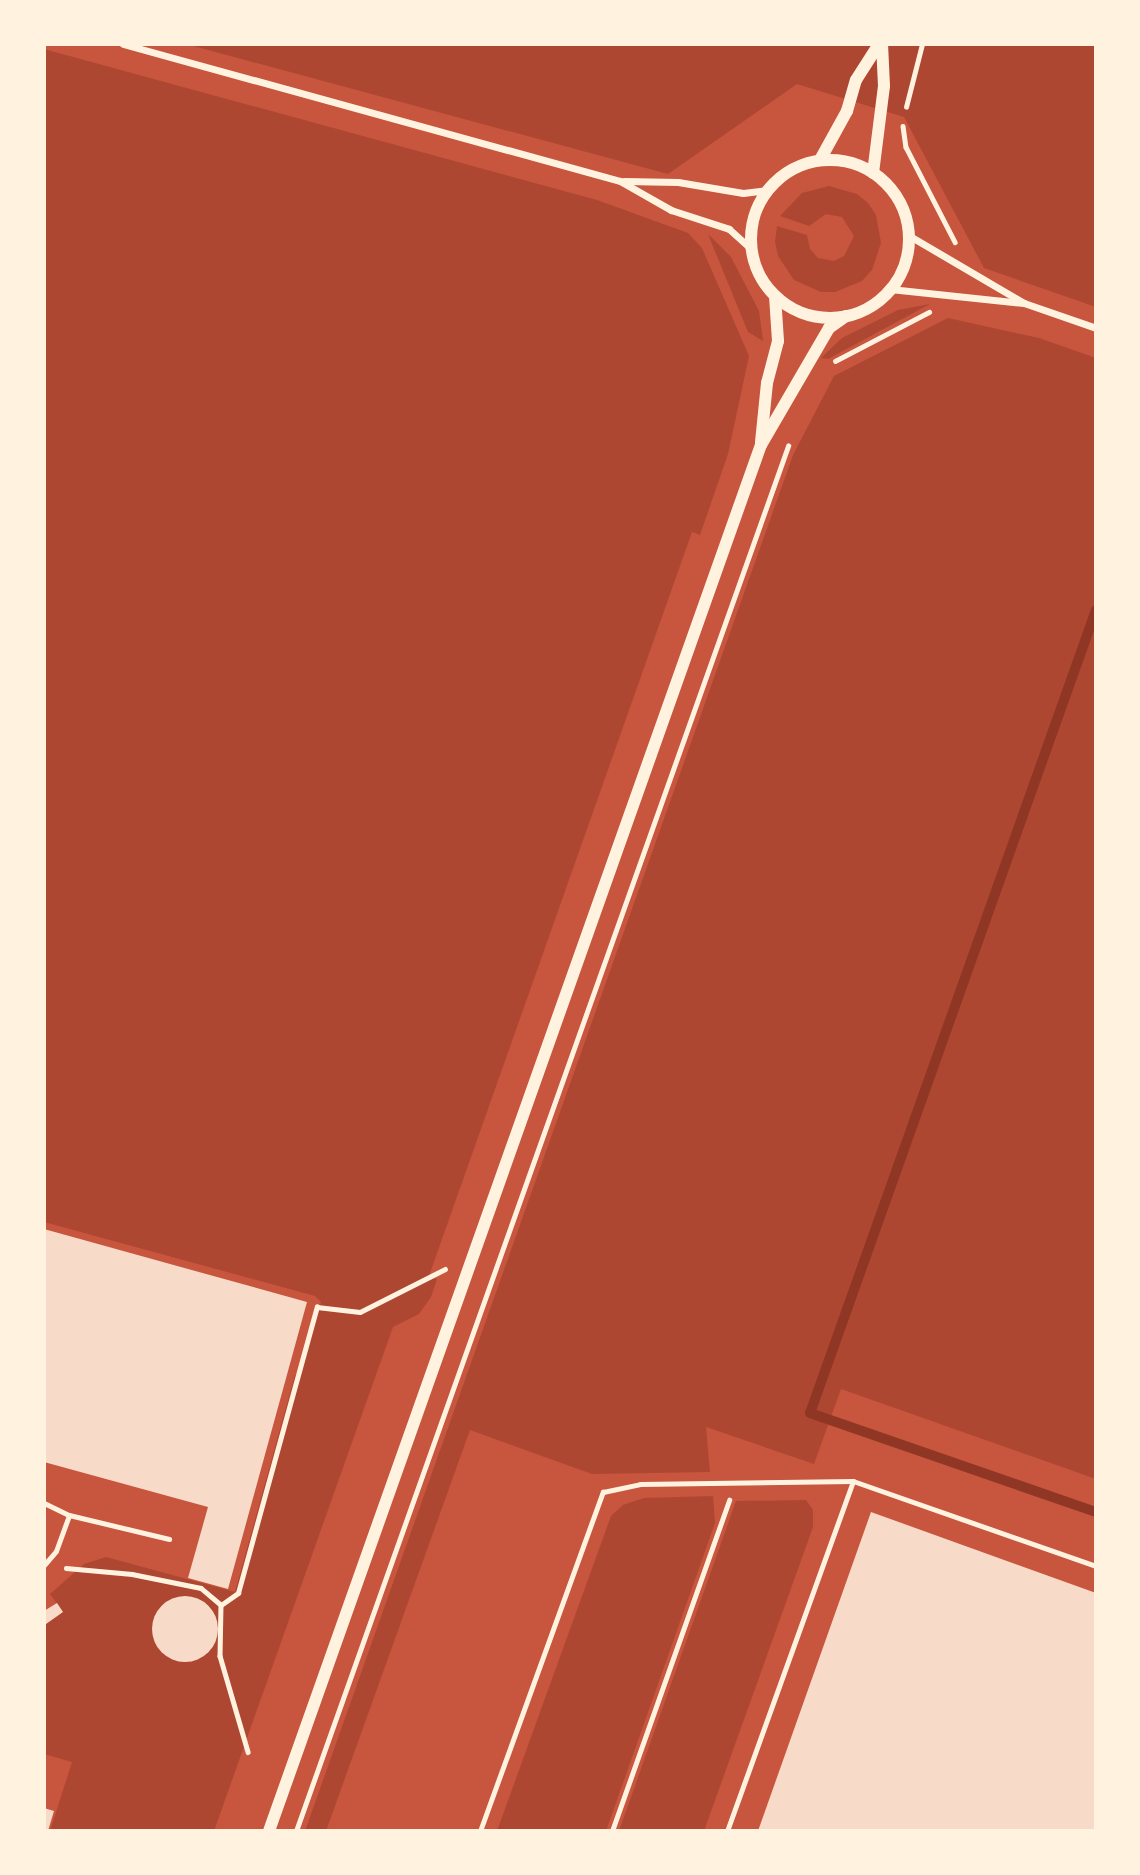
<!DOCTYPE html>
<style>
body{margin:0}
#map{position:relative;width:1140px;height:1875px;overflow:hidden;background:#c8553d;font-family:"PT Sans Narrow",sans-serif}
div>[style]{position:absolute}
.green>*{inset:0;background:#ae4732}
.stream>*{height:10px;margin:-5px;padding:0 5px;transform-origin:5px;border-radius:5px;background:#8f3625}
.building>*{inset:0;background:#f7dbc8}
.round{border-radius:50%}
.path>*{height:4.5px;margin:-2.25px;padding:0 2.25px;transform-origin:2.25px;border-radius:2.25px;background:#fff3e0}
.service>*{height:5px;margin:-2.5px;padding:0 2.5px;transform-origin:2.5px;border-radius:2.5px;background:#fff3e0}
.minor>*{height:7px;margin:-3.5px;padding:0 3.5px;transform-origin:3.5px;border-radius:3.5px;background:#fff3e0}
.tertiary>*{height:12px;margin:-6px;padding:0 6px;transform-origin:6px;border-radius:6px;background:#fff3e0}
.tertiary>.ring{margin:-6px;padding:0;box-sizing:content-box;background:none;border:12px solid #fff3e0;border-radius:50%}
span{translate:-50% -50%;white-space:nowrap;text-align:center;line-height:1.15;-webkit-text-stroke:7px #fff3e0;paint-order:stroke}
.frame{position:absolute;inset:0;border:46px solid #fff3e0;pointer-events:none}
</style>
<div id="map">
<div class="green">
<div style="clip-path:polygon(186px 44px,1096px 44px,1096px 307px,984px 268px,904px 117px,797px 84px,668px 174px)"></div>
<div style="clip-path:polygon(44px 49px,597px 200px,688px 233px,702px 248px,749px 356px,728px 454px,700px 535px,692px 532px,429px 1276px,437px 1279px,431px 1297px,419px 1314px,393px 1327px,214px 1831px,50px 1831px,72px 1762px,44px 1754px,44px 1620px,46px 1624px,63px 1612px,50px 1594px,84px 1564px,106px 1557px,235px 1592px,295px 1375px,300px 1376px,321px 1302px,315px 1296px,44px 1222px)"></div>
<div style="clip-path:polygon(829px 186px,857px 194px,868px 203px,876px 215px,881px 243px,872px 270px,862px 281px,835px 292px,821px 292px,794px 280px,778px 256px,775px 242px,777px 226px,807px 235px,810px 249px,818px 258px,834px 261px,844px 256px,854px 236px,842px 217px,826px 214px,809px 226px,780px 216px,802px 193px)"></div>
<div style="clip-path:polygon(708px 234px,731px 257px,759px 311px,763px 341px,748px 332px)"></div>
<div style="clip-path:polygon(930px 304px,828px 359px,821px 358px,842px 338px,898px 310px)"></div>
<div style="clip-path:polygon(948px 318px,1039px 338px,1096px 358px,1096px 1479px,841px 1389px,814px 1464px,706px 1427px,710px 1472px,592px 1474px,470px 1430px,326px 1831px,305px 1831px,793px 455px,834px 376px)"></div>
<div style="clip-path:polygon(713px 1496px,715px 1523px,606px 1831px,497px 1831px,611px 1516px,623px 1505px,644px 1498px)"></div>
<div style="clip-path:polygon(806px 1500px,813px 1510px,813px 1527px,704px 1831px,619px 1831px,736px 1501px)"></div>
</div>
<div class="stream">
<div style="left:1096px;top:610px;width:852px;rotate:109.6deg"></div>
<div style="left:810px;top:1413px;width:303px;rotate:19.1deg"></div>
</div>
<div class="building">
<div style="clip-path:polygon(44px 1229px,307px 1302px,228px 1589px,188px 1578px,208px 1507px,44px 1462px)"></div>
<div style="clip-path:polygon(871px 1512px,1096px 1593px,1096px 1831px,758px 1831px)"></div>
<div class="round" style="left:152px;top:1596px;width:66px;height:66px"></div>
<div style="clip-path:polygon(57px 1603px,63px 1612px,46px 1624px,44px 1611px)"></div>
<div style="clip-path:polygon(44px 1808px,54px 1811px,48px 1831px,44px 1831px)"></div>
</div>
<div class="path">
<div style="left:906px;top:107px;width:65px;rotate:-75.7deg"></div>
<div style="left:903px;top:126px;width:21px;rotate:82deg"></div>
<div style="left:906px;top:147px;width:107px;rotate:62.7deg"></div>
<div style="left:835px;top:361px;width:106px;rotate:-27.5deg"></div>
<div style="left:66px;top:1568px;width:66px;rotate:5.2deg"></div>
<div style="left:132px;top:1574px;width:70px;rotate:11.5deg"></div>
<div style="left:201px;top:1588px;width:26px;rotate:40deg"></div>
<div style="left:221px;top:1605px;width:51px;rotate:91.1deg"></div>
<div style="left:220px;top:1656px;width:100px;rotate:73.7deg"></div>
<div style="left:221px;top:1605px;width:21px;rotate:-35deg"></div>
<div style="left:238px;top:1593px;width:297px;rotate:-74.6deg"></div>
<div style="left:317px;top:1307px;width:43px;rotate:6.6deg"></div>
<div style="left:360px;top:1312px;width:95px;rotate:-26.8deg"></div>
<div style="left:296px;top:1831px;width:1470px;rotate:-70.44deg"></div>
<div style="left:612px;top:1831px;width:351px;rotate:-70.5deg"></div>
</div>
<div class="service">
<div style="left:44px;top:1503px;width:28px;rotate:26deg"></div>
<div style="left:44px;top:1565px;width:18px;rotate:-49deg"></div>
<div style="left:56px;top:1551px;width:38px;rotate:-70deg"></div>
<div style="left:69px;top:1515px;width:103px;rotate:13.5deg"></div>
<div style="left:480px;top:1831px;width:361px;rotate:-70.1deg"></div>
<div style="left:603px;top:1492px;width:38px;rotate:-12deg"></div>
<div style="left:640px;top:1484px;width:213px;rotate:-0.8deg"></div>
<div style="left:727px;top:1831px;width:372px;rotate:-70.2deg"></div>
<div style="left:853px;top:1481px;width:257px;rotate:19.3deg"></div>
</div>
<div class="minor">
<div style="left:123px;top:44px;width:516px;rotate:15.41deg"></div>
<div style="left:620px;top:181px;width:59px;rotate:29.6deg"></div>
<div style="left:671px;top:210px;width:61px;rotate:18.1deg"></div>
<div style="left:729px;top:229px;width:31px;rotate:42deg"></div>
<div style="left:624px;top:181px;width:54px;rotate:1.1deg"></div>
<div style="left:678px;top:182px;width:66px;rotate:9.6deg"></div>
<div style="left:743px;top:193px;width:25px;rotate:-7deg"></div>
<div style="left:908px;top:235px;width:134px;rotate:30.4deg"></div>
<div style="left:1024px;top:303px;width:76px;rotate:19.1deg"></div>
<div style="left:890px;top:289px;width:135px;rotate:6deg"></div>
</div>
<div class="tertiary">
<div style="left:820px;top:160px;width:56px;rotate:-61.1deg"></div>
<div style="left:847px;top:111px;width:32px;rotate:-74deg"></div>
<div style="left:856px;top:80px;width:43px;rotate:-57.4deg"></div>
<div class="ring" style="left:751px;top:160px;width:146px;height:146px"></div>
<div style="left:873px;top:173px;width:88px;rotate:-82.8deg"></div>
<div style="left:884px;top:86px;width:42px;rotate:-92.7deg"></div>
<div style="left:761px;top:442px;width:59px;rotate:-84.2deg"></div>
<div style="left:767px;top:383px;width:43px;rotate:-75.3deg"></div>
<div style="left:778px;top:341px;width:45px;rotate:-93.8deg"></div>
<div style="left:269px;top:1831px;width:1471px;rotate:-70.46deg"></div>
<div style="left:761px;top:445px;width:135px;rotate:-59.8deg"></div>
<div style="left:829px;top:328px;width:21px;rotate:-35deg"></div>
</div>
<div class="frame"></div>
</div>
